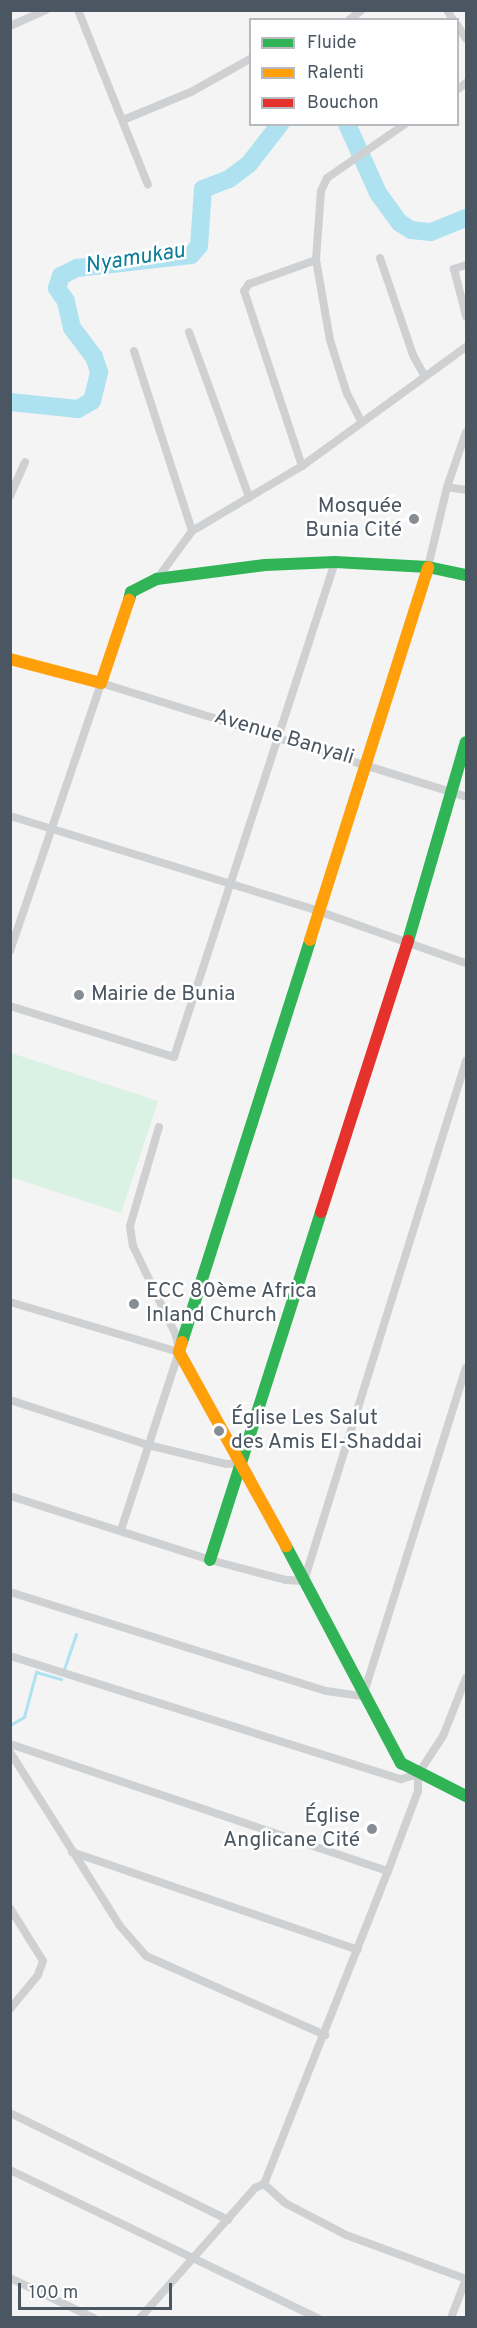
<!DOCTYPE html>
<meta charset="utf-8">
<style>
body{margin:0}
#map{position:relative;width:477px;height:2328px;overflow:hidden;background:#f4f4f4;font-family:Overpass,sans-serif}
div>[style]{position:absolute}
.green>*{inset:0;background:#d9f2e3}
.stream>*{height:3px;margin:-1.5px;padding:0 1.5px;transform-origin:1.5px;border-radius:1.5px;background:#aee2f0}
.river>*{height:18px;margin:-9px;padding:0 9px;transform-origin:9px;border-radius:9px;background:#aee2f0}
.street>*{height:8px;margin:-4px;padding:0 4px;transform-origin:4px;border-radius:4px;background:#ced0d2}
.fast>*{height:12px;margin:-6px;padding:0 6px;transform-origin:6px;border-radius:6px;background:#30b455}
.slow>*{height:12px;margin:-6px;padding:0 6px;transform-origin:6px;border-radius:6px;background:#ff9f0a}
.jam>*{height:12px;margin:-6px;padding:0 6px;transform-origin:6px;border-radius:6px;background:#e5322d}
.dots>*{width:16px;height:16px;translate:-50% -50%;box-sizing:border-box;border:3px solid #fff;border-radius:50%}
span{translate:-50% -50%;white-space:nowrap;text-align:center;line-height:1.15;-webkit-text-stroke:5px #fff;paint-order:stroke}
.poi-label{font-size:21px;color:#4a5661}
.right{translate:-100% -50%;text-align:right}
.left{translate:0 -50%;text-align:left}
.street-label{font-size:21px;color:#4a5661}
.water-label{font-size:22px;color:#0c7c9b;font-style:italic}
.frame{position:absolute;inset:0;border:12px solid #4a5661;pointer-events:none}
.legend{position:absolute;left:249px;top:18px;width:210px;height:108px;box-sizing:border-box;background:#fff;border:2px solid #b7bbc0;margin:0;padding:8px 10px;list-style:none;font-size:18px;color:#4a5661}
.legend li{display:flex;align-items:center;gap:12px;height:30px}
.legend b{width:30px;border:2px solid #b7bbc0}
.scale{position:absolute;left:18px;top:2283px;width:154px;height:27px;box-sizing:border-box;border:3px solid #4a5661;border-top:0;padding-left:8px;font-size:18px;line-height:21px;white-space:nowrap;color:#4a5661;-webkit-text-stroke:4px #fff;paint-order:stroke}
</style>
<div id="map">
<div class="green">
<div style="clip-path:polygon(11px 1053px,158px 1101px,121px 1213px,11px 1177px)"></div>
</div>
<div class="stream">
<div style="left:64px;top:1669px;width:37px;rotate:-71deg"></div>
<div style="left:10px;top:1725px;width:16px;rotate:-30deg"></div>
<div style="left:24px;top:1717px;width:47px;rotate:-75.1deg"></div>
<div style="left:36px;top:1672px;width:26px;rotate:16deg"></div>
</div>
<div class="river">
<div style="left:347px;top:124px;width:76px;rotate:65.8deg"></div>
<div style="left:378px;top:193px;width:37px;rotate:54deg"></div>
<div style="left:400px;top:223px;width:13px;rotate:32deg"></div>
<div style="left:411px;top:230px;width:20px;rotate:6deg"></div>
<div style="left:431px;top:232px;width:38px;rotate:-22deg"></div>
<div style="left:10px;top:402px;width:68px;rotate:5.9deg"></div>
<div style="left:78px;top:409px;width:16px;rotate:-30deg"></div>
<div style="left:92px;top:401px;width:30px;rotate:-76deg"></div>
<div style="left:99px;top:372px;width:16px;rotate:-108deg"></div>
<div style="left:94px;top:357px;width:36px;rotate:-127deg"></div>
<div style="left:72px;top:328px;width:28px;rotate:-103deg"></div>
<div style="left:66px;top:301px;width:16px;rotate:-125deg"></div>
<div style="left:57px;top:288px;width:13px;rotate:-72deg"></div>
<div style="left:61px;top:276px;width:18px;rotate:-27deg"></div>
<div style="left:77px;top:268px;width:115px;rotate:-6.5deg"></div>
<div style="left:191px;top:255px;width:12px;rotate:-48deg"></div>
<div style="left:199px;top:246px;width:57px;rotate:-86deg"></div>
<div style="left:203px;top:189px;width:28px;rotate:-21deg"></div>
<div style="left:229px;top:179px;width:25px;rotate:-37deg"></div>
<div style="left:249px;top:164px;width:51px;rotate:-52.2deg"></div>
</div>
<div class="street">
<div style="left:78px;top:10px;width:188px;rotate:68.2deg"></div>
<div style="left:447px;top:10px;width:12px;rotate:59deg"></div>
<div style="left:349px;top:20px;width:16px;rotate:-38deg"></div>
<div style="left:10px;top:26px;width:39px;rotate:-24deg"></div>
<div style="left:458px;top:26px;width:15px;rotate:58deg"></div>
<div style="left:458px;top:89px;width:10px;rotate:-37deg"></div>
<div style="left:123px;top:120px;width:74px;rotate:-22.4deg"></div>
<div style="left:191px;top:92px;width:68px;rotate:-29.2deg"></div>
<div style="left:380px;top:258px;width:102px;rotate:71.2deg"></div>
<div style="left:413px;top:355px;width:23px;rotate:61deg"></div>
<div style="left:466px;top:265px;width:13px;rotate:162deg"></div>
<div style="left:454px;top:269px;width:49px;rotate:75.7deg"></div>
<div style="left:189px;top:332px;width:176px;rotate:70deg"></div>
<div style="left:134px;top:351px;width:189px;rotate:72.1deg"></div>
<div style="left:361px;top:421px;width:30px;rotate:-117deg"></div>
<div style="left:347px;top:394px;width:57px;rotate:-107.5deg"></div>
<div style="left:330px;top:340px;width:81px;rotate:-99.9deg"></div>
<div style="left:316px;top:260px;width:69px;rotate:-85.9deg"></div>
<div style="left:321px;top:191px;width:14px;rotate:-65deg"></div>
<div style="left:327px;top:178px;width:95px;rotate:-34.7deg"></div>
<div style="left:302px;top:466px;width:184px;rotate:-108.3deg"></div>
<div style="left:244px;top:291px;width:9px;rotate:-54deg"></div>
<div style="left:249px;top:284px;width:71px;rotate:-19.7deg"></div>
<div style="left:447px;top:487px;width:19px;rotate:9deg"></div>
<div style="left:10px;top:496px;width:37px;rotate:-66deg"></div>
<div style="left:428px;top:567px;width:82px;rotate:-76.6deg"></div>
<div style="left:447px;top:487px;width:58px;rotate:-70.9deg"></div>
<div style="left:157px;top:579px;width:59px;rotate:-53.9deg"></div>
<div style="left:192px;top:531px;width:128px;rotate:-30.6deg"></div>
<div style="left:302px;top:466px;width:203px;rotate:-36deg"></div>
<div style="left:10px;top:816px;width:322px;rotate:17.1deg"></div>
<div style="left:318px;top:911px;width:157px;rotate:19.4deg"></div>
<div style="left:10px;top:951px;width:283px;rotate:-71.2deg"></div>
<div style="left:101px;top:683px;width:382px;rotate:17.3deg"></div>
<div style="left:10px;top:1006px;width:172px;rotate:17.3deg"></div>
<div style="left:174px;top:1057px;width:521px;rotate:-71.98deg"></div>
<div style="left:10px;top:1302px;width:176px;rotate:16.5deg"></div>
<div style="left:10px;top:1400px;width:145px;rotate:18.1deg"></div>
<div style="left:148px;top:1445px;width:80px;rotate:13.7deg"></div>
<div style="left:226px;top:1464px;width:16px;rotate:-4deg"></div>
<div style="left:10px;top:1496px;width:210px;rotate:17.7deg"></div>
<div style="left:210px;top:1560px;width:79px;rotate:14.7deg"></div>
<div style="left:286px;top:1580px;width:18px;rotate:3deg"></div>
<div style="left:304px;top:1581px;width:545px;rotate:-72.7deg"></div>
<div style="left:121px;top:1530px;width:187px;rotate:-72deg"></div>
<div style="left:179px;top:1352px;width:17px;rotate:-100deg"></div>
<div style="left:176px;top:1335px;width:99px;rotate:-115.8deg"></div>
<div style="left:133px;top:1246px;width:20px;rotate:-99deg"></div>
<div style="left:130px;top:1226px;width:103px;rotate:-73.7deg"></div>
<div style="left:10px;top:1592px;width:331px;rotate:17.4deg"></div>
<div style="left:326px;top:1691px;width:37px;rotate:8deg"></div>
<div style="left:363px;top:1696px;width:344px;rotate:-72.6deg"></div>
<div style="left:10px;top:1656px;width:410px;rotate:17.5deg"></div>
<div style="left:401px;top:1779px;width:18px;rotate:-16deg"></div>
<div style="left:466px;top:1678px;width:62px;rotate:111.6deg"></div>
<div style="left:443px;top:1736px;width:45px;rotate:123.3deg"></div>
<div style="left:418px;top:1774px;width:17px;rotate:90deg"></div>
<div style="left:418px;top:1791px;width:85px;rotate:110.6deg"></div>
<div style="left:388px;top:1871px;width:337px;rotate:111.6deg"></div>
<div style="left:264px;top:2184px;width:28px;rotate:42deg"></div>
<div style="left:285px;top:2203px;width:69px;rotate:27.7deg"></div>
<div style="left:346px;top:2235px;width:128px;rotate:20.1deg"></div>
<div style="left:10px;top:1744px;width:399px;rotate:18.6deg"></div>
<div style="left:10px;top:1752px;width:206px;rotate:57.7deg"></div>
<div style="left:120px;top:1926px;width:40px;rotate:49deg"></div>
<div style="left:146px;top:1956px;width:196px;rotate:23.8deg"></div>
<div style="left:72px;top:1852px;width:302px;rotate:18.9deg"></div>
<div style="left:10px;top:1908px;width:62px;rotate:58.1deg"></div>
<div style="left:43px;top:1961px;width:15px;rotate:110deg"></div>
<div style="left:38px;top:1975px;width:44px;rotate:129.5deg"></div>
<div style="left:10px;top:2113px;width:243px;rotate:26.1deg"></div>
<div style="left:10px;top:2170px;width:342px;rotate:25.7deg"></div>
<div style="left:10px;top:2278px;width:93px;rotate:25.5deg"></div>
<div style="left:140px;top:2318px;width:174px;rotate:-48.5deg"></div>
<div style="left:255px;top:2188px;width:10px;rotate:-24deg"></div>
<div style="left:451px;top:2318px;width:42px;rotate:-69deg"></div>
</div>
<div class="fast">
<div style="left:129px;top:600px;width:8px;rotate:-76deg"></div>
<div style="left:131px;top:592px;width:29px;rotate:-27deg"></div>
<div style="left:157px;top:579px;width:109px;rotate:-7.4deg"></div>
<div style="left:265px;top:565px;width:70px;rotate:-2.5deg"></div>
<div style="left:335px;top:562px;width:93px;rotate:3.1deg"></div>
<div style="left:428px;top:567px;width:39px;rotate:12deg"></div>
<div style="left:408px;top:941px;width:207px;rotate:-73.8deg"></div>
<div style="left:182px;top:1342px;width:422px;rotate:-72.3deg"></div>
<div style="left:286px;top:1546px;width:246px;rotate:62.1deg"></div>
<div style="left:401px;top:1763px;width:73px;rotate:26.9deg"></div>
<div style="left:210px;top:1560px;width:365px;rotate:-72.3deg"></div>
</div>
<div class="slow">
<div style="left:10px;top:659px;width:94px;rotate:14.8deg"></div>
<div style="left:101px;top:683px;width:88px;rotate:-71.4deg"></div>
<div style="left:310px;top:940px;width:391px;rotate:-72.4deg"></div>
<div style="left:182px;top:1342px;width:10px;rotate:107deg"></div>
<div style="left:179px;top:1352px;width:222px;rotate:61.1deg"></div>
</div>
<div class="jam">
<div style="left:321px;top:1212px;width:285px;rotate:-72.2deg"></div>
</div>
<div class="dots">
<div style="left:414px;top:519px;background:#868d94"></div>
<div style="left:79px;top:995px;background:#868d94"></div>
<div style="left:134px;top:1304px;background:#868d94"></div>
<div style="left:219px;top:1431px;background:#868d94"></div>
<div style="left:372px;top:1829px;background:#868d94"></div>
</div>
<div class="poi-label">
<span class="right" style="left:402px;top:519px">Mosquée<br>Bunia Cité</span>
<span class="left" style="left:91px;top:995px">Mairie de Bunia</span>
<span class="left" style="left:146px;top:1304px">ECC 80ème Africa<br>Inland Church</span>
<span class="left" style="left:231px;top:1431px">Église Les Salut<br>des Amis El-Shaddai</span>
<span class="right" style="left:360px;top:1829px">Église<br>Anglicane Cité</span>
</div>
<div class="street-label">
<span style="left:284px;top:738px;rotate:17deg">Avenue Banyali</span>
</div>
<div class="water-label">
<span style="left:135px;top:259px;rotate:-9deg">Nyamukau</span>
</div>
<div class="frame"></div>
<ul class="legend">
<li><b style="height:8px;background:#30b455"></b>Fluide</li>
<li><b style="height:8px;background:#ff9f0a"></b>Ralenti</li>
<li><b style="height:8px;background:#e5322d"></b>Bouchon</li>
</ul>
<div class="scale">100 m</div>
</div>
